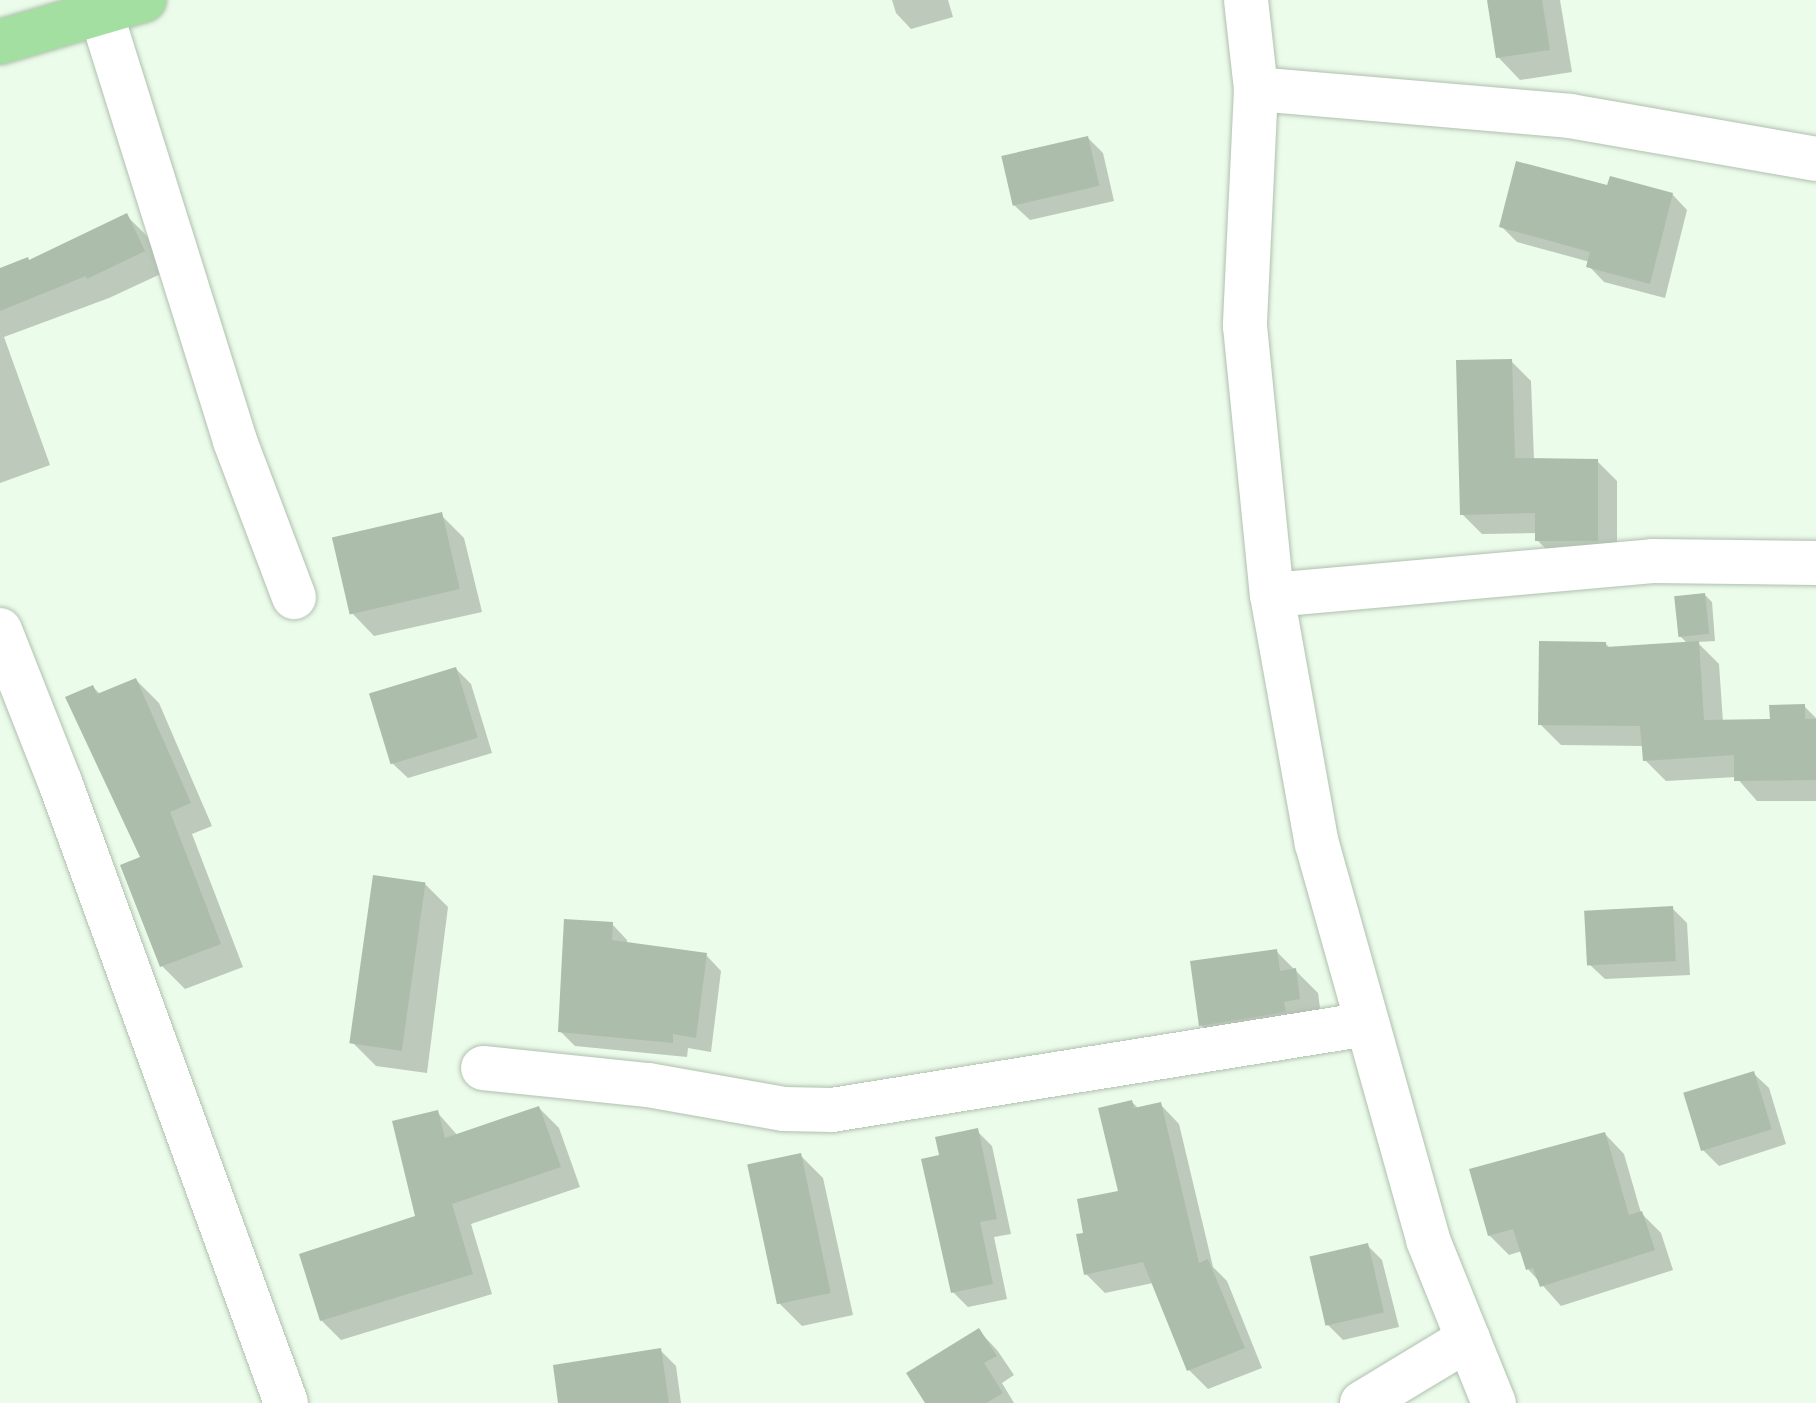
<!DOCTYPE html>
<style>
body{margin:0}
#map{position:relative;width:1816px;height:1403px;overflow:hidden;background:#ebfcea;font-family:"Zilla Slab",serif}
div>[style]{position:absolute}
.shadow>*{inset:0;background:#0003}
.building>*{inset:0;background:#adbdac;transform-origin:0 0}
.roads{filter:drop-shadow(0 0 2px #b0c0af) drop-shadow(0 0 2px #b0c0af)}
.minor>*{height:44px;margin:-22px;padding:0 22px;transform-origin:22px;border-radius:22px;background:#fff}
.highway>*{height:44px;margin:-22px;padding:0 22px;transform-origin:22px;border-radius:22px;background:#a3dfa1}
span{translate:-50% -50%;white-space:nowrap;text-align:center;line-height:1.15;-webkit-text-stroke:8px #fff;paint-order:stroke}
</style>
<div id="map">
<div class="shadow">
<div style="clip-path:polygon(892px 0,948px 0,953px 17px,911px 29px,896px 13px)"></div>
<div style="clip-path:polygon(1489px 0,1560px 0,1572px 72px,1520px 80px,1498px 57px)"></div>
<div style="clip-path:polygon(1088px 138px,1103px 153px,1114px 201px,1030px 220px,1014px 205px)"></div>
<div style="clip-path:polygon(1609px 188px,1672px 194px,1687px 210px,1665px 298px,1604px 282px,1589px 266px,1590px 262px,1517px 242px,1502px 227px)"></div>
<div style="clip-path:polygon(127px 216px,147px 236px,165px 272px,109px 298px,4px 337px,50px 465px,0 483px,0 270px,30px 262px)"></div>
<div style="clip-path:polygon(1511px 361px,1531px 381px,1534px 460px,1597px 461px,1617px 481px,1617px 560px,1557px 560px,1537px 540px,1537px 533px,1482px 534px,1462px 514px)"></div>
<div style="clip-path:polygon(441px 515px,464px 538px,482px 612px,374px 636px,352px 613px)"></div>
<div style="clip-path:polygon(1705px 595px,1712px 602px,1715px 641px,1697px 642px,1719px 664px,1723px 722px,1772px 721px,1804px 706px,1816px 718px,1816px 801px,1757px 801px,1736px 777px,1666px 781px,1645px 760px,1644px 746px,1561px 745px,1540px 724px,1606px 644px,1611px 649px,1688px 644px,1680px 636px)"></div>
<div style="clip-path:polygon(456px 669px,471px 684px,492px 753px,408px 778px,392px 763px)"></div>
<div style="clip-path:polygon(136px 680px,159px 703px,212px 826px,192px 834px,243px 967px,185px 989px,162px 966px,143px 858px,93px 687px,101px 695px)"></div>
<div style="clip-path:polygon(425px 884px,448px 907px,427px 1073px,376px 1066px,353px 1043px)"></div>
<div style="clip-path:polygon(1672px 908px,1687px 923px,1690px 975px,1605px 979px,1589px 964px)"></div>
<div style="clip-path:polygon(612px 924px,627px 940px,627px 944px,706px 955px,721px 971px,711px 1052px,688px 1048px,687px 1057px,575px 1046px,560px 1031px)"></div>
<div style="clip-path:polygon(1276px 951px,1318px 993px,1322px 1022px,1224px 1048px,1201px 1025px)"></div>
<div style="clip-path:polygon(1753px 1073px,1769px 1088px,1786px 1144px,1719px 1166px,1703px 1150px)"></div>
<div style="clip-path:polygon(1132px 1102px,1139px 1109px,1160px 1104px,1179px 1124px,1213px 1267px,1227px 1281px,1262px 1368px,1208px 1389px,1189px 1370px,1153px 1283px,1105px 1293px,1086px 1274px,1086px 1234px,1120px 1193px)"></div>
<div style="clip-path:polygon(539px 1108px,559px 1128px,580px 1187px,471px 1224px,492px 1294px,341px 1340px,321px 1320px,417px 1218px,437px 1112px,458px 1136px)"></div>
<div style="clip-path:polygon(977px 1131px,992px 1146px,1011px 1234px,994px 1237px,1007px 1299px,968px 1307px,953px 1292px,942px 1156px)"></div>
<div style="clip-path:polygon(1605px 1134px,1624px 1154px,1641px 1213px,1661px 1233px,1673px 1270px,1561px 1306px,1528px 1269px,1522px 1251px,1509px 1255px,1489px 1235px)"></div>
<div style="clip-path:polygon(800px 1155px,823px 1178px,853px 1315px,802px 1326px,779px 1303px)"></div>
<div style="clip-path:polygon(1367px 1245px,1382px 1260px,1399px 1327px,1343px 1340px,1328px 1325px)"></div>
<div style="clip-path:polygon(979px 1331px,997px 1350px,1014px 1375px,1002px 1383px,1014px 1403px,927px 1403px)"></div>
<div style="clip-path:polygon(660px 1350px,676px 1366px,681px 1403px,561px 1403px)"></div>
</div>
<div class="building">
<div style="clip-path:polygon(1487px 0,1542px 0,1550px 50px,1496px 58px)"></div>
<div style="left:1088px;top:136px;width:51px;height:89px;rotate:77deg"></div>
<div style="clip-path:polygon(1516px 161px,1607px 185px,1610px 176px,1673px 193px,1650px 284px,1586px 267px,1590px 252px,1499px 227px)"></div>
<div style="clip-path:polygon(127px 213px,145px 251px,87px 279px,86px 276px,0 311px,0 268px,28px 257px,29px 260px)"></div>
<div style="clip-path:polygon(1512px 359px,1515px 458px,1598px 459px,1598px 541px,1535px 541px,1535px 513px,1460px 515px,1456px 360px)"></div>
<div style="left:442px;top:512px;width:79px;height:113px;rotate:77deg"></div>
<div style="left:1705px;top:593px;width:41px;height:31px;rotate:84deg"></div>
<div style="clip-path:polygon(1539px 641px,1606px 642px,1606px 647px,1699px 641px,1704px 720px,1770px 719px,1769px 705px,1805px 704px,1805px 719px,1816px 719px,1816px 780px,1734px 781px,1734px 755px,1643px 761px,1640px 726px,1538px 725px)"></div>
<div style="left:456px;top:667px;width:74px;height:91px;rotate:73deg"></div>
<div style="clip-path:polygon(136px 678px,191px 803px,170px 812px,221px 944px,160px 967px,120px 865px,140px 857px,65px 697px,93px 685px,97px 694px)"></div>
<div style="left:373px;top:875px;width:53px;height:170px;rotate:8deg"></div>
<div style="left:1673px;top:906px;width:55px;height:89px;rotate:87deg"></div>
<div style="clip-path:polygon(564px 919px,613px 922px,612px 940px,707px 953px,696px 1038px,673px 1034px,673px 1043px,558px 1032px)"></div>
<div style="clip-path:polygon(1277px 949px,1280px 971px,1296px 968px,1300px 999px,1284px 1002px,1286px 1012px,1199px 1026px,1190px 961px)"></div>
<div style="left:1754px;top:1071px;width:61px;height:74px;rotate:73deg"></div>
<div style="clip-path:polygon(1132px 1100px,1134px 1108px,1161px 1102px,1199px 1263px,1208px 1259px,1245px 1348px,1187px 1371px,1143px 1262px,1084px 1275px,1076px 1234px,1083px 1233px,1077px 1199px,1118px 1191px,1098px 1108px)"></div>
<div style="clip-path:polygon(539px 1106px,561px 1167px,452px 1204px,473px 1274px,320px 1321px,299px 1254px,415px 1216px,392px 1121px,438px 1110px,445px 1138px)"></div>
<div style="clip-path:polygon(978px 1128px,997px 1219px,980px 1222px,993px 1284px,951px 1293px,921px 1159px,939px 1155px,935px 1137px)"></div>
<div style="clip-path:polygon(1605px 1132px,1629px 1215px,1642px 1211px,1655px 1250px,1540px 1287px,1533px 1268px,1526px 1270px,1513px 1229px,1488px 1236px,1469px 1169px)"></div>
<div style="left:801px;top:1153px;width:143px;height:55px;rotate:78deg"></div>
<div style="left:1368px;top:1243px;width:71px;height:60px;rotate:77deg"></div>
<div style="clip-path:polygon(979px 1328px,997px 1356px,984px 1363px,1003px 1393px,986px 1403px,925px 1403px,906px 1373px)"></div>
<div style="clip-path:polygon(661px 1348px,669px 1403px,558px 1403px,553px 1365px)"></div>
</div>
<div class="roads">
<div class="minor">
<div style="left:1246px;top:0;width:90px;rotate:83.6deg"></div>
<div style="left:1256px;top:89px;width:237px;rotate:92.7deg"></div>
<div style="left:1245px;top:326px;width:270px;rotate:84.3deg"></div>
<div style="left:1272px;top:595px;width:253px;rotate:79.8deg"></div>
<div style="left:1317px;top:844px;width:411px;rotate:74.3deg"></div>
<div style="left:1428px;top:1240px;width:176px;rotate:68deg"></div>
<div style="left:101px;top:13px;width:448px;rotate:72.6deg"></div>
<div style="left:235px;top:441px;width:167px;rotate:69.3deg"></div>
<div style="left:1256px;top:89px;width:315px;rotate:4.9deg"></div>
<div style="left:1570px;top:116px;width:250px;rotate:9.9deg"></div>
<div style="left:1272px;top:595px;width:382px;rotate:-5.1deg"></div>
<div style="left:1652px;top:561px;width:164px;rotate:0.7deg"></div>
<div style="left:0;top:630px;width:163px;rotate:68.5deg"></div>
<div style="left:60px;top:782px;width:661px;rotate:70deg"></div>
<div style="left:483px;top:1068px;width:166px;rotate:5.9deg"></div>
<div style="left:648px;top:1085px;width:138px;rotate:10deg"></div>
<div style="left:784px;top:1109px;width:48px;rotate:1.2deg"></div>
<div style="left:832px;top:1110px;width:542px;rotate:-9.13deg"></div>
<div style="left:1362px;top:1403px;width:124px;rotate:-31.1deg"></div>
</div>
<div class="highway">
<div style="left:0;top:42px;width:150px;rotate:-16.3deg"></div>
</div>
</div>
</div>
